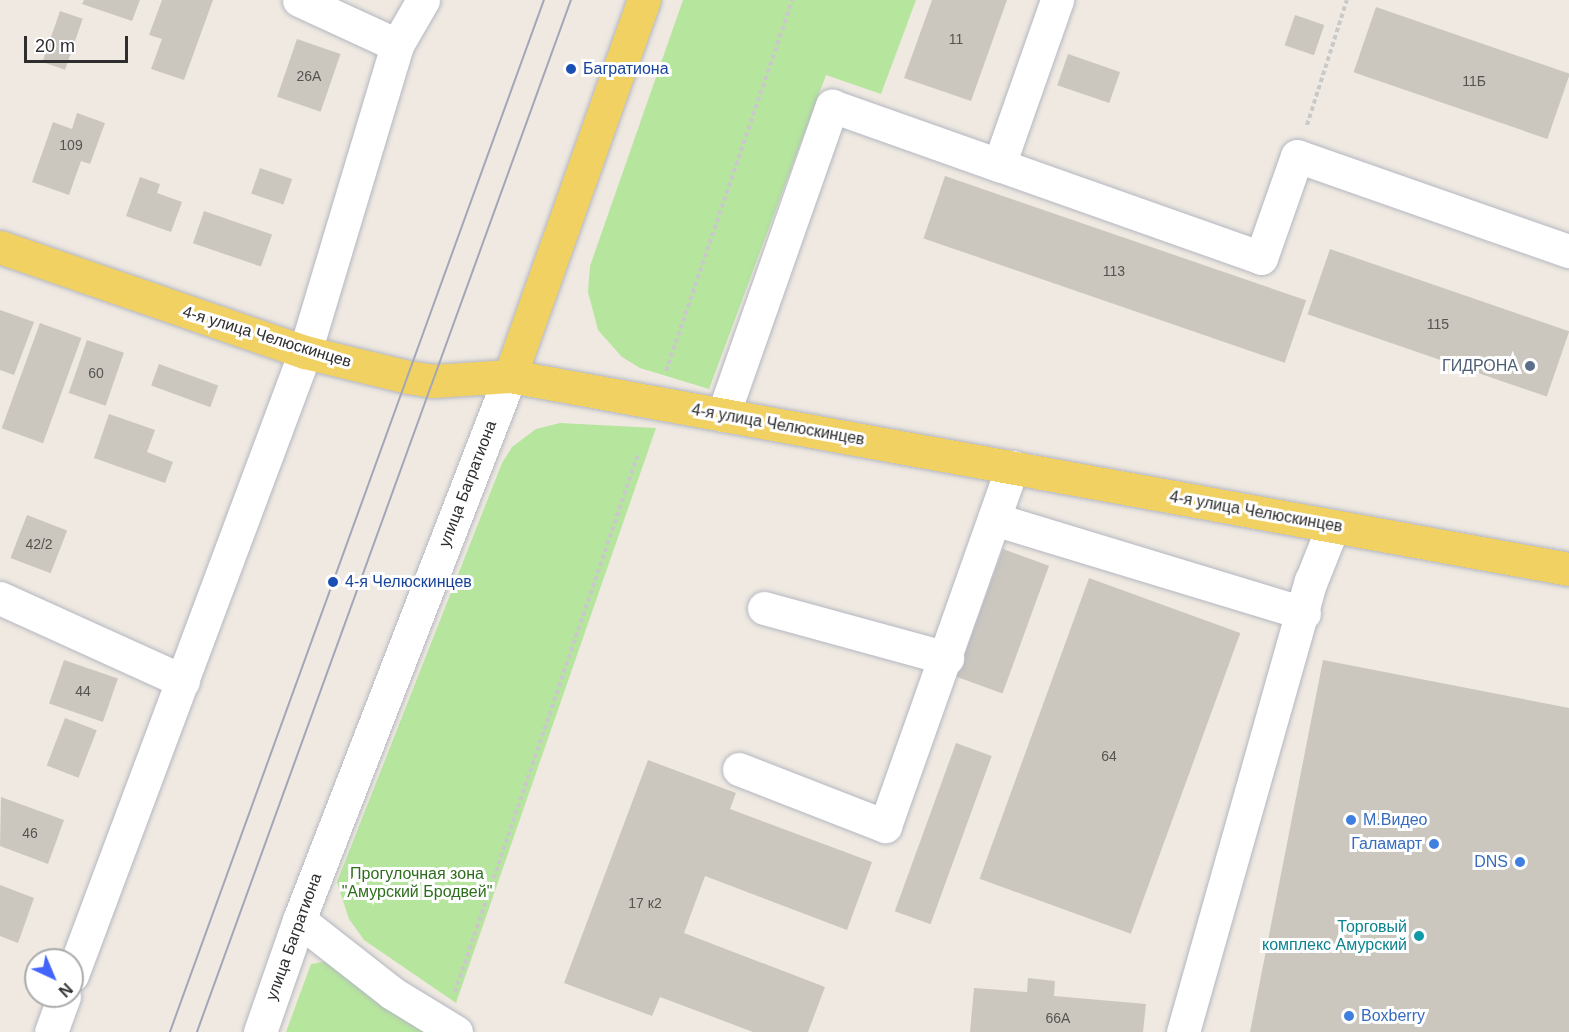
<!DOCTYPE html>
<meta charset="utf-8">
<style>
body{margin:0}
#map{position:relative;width:1569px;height:1032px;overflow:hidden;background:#efe9e1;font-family:Helvetica,sans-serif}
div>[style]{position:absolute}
.green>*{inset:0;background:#b6e59e}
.building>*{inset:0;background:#cbc7bf;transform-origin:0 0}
.path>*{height:4px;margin-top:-2px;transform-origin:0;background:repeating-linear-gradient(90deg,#c9c9c9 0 4.5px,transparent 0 7.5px)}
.roads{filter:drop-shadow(0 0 2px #b4b7c1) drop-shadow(0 0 2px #b4b7c1)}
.minor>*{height:33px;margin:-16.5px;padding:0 16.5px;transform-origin:16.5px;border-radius:16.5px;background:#fff}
.major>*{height:33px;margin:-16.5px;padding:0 16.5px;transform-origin:16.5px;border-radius:16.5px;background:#f2d163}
.tram>*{height:1.5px;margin:-0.75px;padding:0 0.75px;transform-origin:0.75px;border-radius:0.75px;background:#a3a6b8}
.dots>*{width:16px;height:16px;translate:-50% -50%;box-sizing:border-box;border:3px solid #fff;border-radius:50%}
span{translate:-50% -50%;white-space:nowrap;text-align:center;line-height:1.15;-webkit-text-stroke:6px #fff;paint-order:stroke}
.number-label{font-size:14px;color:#555452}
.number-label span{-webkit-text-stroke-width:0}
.transit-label{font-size:16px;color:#164399}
.left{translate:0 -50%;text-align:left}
.street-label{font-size:16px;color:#2e2e2e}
.service-label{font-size:16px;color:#4e5e75}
.right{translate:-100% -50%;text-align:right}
.shop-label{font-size:16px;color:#366cbe}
.park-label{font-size:16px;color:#2c6e1b}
.culture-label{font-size:16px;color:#0d838f}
.north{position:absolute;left:24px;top:948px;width:60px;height:60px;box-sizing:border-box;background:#fff;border:2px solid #ababab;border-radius:50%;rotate:136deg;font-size:16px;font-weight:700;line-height:24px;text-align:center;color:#2e2e2e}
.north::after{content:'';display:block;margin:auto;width:21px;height:27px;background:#4264fb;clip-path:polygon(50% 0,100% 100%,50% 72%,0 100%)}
.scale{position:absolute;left:24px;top:36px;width:104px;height:27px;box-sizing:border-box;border:3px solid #2e2e2e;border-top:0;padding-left:8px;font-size:18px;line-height:21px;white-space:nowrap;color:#2e2e2e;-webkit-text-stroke:4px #fff;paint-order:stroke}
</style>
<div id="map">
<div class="green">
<div style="clip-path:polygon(683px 0,916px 0,881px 94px,826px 75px,709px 389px,640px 368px,622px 357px,598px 330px,588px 292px,590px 266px)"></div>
<div style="clip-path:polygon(560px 423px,656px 428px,456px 1003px,364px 940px,349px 919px,337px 882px,502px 463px,512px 447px,536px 429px)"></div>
<div style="clip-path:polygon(329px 961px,405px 1021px,430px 1032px,286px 1032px,311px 964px)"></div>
</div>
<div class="building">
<div style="clip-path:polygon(84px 0,140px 0,132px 21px,82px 4px)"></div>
<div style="clip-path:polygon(162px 0,213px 0,184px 80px,151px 69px,162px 39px,149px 35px)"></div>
<div style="clip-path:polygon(932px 0,1007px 0,971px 101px,904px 78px)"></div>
<div style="left:1376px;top:7px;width:205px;height:69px;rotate:19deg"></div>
<div style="left:60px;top:11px;width:24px;height:54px;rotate:19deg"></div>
<div style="left:1295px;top:15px;width:31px;height:32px;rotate:19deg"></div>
<div style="left:297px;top:39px;width:46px;height:61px;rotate:19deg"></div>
<div style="left:1068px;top:54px;width:55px;height:33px;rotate:19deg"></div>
<div style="clip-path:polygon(77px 113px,105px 123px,90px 164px,81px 161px,69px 195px,32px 182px,53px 122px,72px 129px)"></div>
<div style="left:260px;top:168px;width:34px;height:27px;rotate:19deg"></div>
<div style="left:945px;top:176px;width:382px;height:66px;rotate:19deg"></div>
<div style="clip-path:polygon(140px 177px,160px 184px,157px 193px,182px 202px,171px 232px,126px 216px)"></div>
<div style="left:204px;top:211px;width:72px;height:34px;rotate:19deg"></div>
<div style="left:1330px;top:249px;width:253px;height:69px;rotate:19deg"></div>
<div style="clip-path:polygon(0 310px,34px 322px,14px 375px,0 370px)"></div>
<div style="left:40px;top:323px;width:44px;height:112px;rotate:20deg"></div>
<div style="left:87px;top:340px;width:39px;height:56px;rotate:19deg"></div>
<div style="left:159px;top:364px;width:63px;height:23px;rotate:20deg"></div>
<div style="clip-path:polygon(109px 414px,155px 430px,147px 452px,173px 462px,165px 483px,94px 458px)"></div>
<div style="left:27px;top:515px;width:43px;height:46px;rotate:21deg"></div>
<div style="left:1003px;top:549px;width:49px;height:136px;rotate:20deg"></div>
<div style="left:1089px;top:578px;width:161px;height:320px;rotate:20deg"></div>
<div style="left:64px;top:660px;width:57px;height:46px;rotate:19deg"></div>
<div style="clip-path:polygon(1323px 660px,1569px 708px,1569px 1032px,1250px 1032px)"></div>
<div style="left:65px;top:718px;width:34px;height:51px;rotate:21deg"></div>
<div style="left:956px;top:743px;width:38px;height:179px;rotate:20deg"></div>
<div style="clip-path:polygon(648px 760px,736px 793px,730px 809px,872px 862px,847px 930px,705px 876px,684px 933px,825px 987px,808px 1032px,753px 1032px,660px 997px,652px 1016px,564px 983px)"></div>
<div style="clip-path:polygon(1px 797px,64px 820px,48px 864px,0 846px)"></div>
<div style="clip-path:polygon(0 885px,34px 898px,18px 943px,0 936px)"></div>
<div style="clip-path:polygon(1028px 978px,1055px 981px,1054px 996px,1146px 1004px,1143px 1032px,970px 1032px,974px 988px,1027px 992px)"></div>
</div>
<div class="path">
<div style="left:1307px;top:125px;width:131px;rotate:-72.3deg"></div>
<div style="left:666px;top:371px;width:392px;rotate:-71.2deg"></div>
<div style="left:455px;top:992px;width:568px;rotate:-71.21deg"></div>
</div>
<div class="roads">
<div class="minor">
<div style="left:299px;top:0;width:108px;rotate:24.7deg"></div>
<div style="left:999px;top:165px;width:278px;rotate:19.5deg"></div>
<div style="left:1261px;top:258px;width:108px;rotate:-70.6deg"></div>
<div style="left:1297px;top:156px;width:288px;rotate:19.3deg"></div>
<div style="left:723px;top:415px;width:328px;rotate:-70.6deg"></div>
<div style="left:832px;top:106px;width:177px;rotate:19.5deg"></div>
<div style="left:999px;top:165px;width:175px;rotate:-70.6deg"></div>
<div style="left:994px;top:519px;width:324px;rotate:16.9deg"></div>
<div style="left:0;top:598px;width:201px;rotate:24.4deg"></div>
<div style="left:764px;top:608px;width:190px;rotate:15.3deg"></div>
<div style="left:739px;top:769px;width:157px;rotate:21.3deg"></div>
<div style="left:885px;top:826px;width:381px;rotate:-70.5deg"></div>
<div style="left:299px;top:920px;width:118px;rotate:38.1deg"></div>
<div style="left:392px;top:993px;width:75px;rotate:31.4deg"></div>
<div style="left:72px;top:975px;width:665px;rotate:-69.49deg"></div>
<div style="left:305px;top:352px;width:320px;rotate:-73.3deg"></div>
<div style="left:397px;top:45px;width:52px;rotate:-60deg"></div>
<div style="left:51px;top:1032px;width:38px;rotate:-70deg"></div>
<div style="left:260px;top:1032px;width:119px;rotate:-70.8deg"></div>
<div style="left:299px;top:920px;width:583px;rotate:-68.8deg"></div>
<div style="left:1183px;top:1032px;width:469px;rotate:-74.2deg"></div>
<div style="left:1311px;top:581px;width:59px;rotate:-68.2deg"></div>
</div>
<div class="major">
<div style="left:0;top:247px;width:323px;rotate:19deg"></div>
<div style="left:305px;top:352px;width:106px;rotate:13.6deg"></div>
<div style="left:408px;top:377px;width:25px;rotate:9deg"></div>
<div style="left:433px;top:381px;width:77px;rotate:-3.7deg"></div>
<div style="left:510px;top:376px;width:1076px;rotate:10.33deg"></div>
<div style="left:510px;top:376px;width:399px;rotate:-70.4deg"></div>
</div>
</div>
<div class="tram">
<div style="left:170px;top:1032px;width:1098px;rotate:-70.08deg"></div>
<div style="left:197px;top:1032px;width:1098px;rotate:-70.08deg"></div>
</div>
<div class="dots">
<div style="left:571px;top:69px;background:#1a4fb4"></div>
<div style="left:1530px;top:366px;background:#5c6f8a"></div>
<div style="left:333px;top:582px;background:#1a4fb4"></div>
<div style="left:1351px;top:820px;background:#3f7fe0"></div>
<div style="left:1434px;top:844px;background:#3f7fe0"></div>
<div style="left:1520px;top:862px;background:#3f7fe0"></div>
<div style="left:1419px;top:936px;background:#0f9aa8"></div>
<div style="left:1349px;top:1016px;background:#3f7fe0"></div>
</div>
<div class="number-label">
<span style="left:956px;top:39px">11</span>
<span style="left:309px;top:76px">26А</span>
<span style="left:1474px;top:81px">11Б</span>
<span style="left:71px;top:145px">109</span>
<span style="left:1114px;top:271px">113</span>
<span style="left:1438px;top:324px">115</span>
<span style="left:96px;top:373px">60</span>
<span style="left:39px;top:544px">42/2</span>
<span style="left:83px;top:691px">44</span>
<span style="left:1109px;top:756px">64</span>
<span style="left:30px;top:833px">46</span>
<span style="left:645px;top:903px">17 к2</span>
<span style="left:1058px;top:1018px">66А</span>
</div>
<div class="transit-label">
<span class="left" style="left:583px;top:69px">Багратиона</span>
<span class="left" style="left:345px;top:582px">4-я Челюскинцев</span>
</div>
<div class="street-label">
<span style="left:267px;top:337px;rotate:17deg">4-я улица Челюскинцев</span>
<span style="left:778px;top:425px;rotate:10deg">4-я улица Челюскинцев</span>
<span style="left:468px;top:484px;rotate:-69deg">улица Багратиона</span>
<span style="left:1256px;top:512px;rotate:10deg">4-я улица Челюскинцев</span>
<span style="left:294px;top:937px;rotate:-70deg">улица Багратиона</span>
</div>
<div class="service-label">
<span class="right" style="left:1518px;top:366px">ГИДРОНА</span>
</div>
<div class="shop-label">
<span class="left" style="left:1363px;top:820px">М.Видео</span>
<span class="right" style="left:1422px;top:844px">Галамарт</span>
<span class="right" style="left:1508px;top:862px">DNS</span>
<span class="left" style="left:1361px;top:1016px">Boxberry</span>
</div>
<div class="park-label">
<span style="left:417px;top:883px">Прогулочная зона<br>"Амурский Бродвей"</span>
</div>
<div class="culture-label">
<span class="right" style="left:1407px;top:936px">Торговый<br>комплекс Амурский</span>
</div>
<div class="north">N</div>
<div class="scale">20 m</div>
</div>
